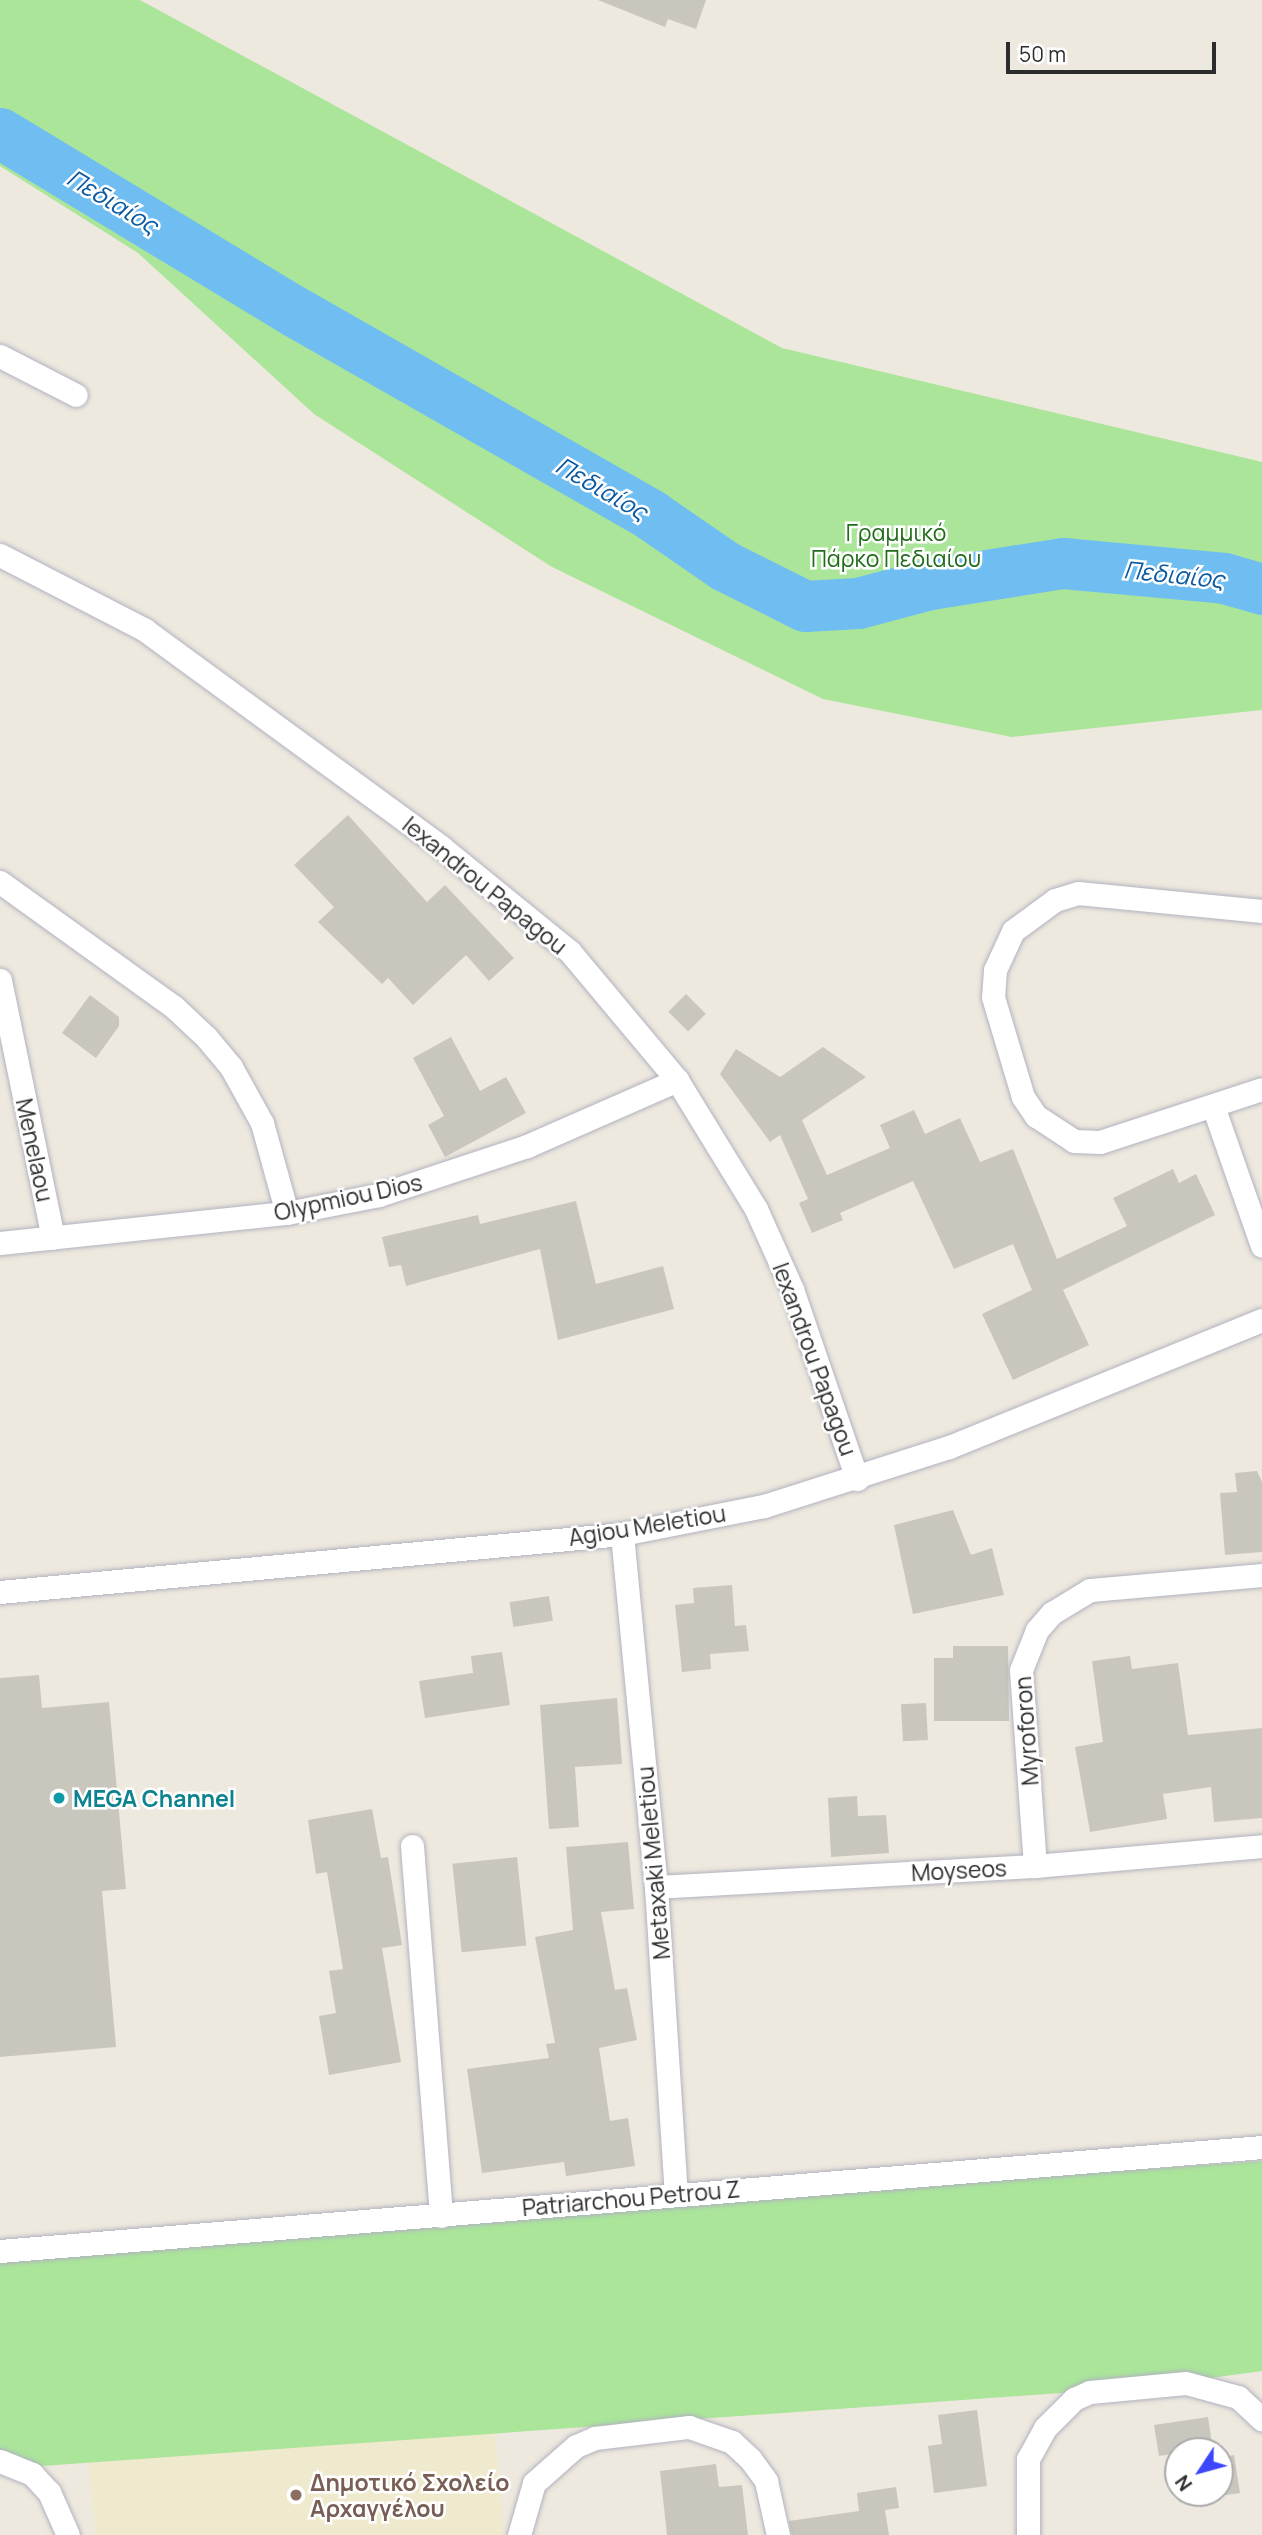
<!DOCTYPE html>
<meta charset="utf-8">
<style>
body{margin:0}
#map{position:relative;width:1262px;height:2535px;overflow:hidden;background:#eee9de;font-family:Manrope,sans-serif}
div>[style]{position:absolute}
.education>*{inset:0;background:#efe9ce}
.green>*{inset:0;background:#aae59a}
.river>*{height:51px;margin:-25.5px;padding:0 25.5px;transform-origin:25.5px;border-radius:25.5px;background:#70bef1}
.building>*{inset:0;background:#c9c6be;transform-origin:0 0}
.roads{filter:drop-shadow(0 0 2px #b2b2c0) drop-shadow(0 0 2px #b2b2c0)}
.minor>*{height:23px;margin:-11.5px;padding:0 11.5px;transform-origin:11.5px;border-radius:11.5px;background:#fff}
.dots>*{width:19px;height:19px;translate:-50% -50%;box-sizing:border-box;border:4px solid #fff;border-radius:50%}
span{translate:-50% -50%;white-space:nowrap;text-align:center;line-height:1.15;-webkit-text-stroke:5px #fff;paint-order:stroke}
.park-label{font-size:23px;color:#206b1a}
.street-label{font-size:23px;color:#2c2c2c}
.culture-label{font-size:23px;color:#0d838f;font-weight:700}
.left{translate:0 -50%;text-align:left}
.education-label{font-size:23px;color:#785e54;font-weight:700}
.water-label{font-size:24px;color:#0c59a0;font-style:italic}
.north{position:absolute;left:1164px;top:2437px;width:70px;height:70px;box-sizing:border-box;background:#fff;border:2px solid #ababab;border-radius:50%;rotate:234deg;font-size:19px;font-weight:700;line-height:28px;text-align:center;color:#2c2c2c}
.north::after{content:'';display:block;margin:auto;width:24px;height:32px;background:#3c47fc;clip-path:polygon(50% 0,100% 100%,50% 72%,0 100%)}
.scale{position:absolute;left:1006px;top:42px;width:210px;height:32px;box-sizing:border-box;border:4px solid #2c2c2c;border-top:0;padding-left:9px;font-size:21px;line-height:24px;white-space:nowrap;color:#2c2c2c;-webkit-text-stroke:5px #fff;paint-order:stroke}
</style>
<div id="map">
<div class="education">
<div style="clip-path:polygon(494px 2424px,504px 2535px,96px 2535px,87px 2455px)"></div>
</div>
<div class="green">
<div style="clip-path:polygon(0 0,140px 0,782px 348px,1262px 462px,1262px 710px,1012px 737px,823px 699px,552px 567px,314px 414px,138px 253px,0 166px)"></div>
<div style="clip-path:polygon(1262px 2161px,1262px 2371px,1144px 2387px,0 2469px,0 2248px)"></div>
</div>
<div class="river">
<div style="left:0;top:133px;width:344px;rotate:31.2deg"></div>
<div style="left:294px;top:311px;width:411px;rotate:29.7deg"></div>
<div style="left:651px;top:515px;width:90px;rotate:34.6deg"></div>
<div style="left:725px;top:566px;width:89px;rotate:26.6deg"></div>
<div style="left:805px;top:606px;width:53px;rotate:-3.2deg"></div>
<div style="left:858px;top:603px;width:74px;rotate:-14.8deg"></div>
<div style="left:930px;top:584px;width:135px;rotate:-9deg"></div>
<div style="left:1063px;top:563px;width:162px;rotate:5.3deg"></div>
<div style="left:1224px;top:578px;width:40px;rotate:16deg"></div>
</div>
<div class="building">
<div style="clip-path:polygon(598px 0,706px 0,696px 29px,668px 19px,665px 27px)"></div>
<div style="clip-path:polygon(348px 815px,427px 902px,445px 885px,514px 958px,489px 981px,466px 955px,413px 1005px,388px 978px,382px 984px,318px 922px,334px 907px,294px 865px)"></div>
<div style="left:686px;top:994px;width:28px;height:25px;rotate:45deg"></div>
<div style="clip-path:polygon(90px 995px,119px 1017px,119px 1026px,96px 1058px,62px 1033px)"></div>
<div style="clip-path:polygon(451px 1037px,480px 1091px,506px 1077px,526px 1113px,445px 1157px,428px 1125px,444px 1116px,413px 1058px)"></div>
<div style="clip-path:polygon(823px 1047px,866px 1077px,802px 1120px,827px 1175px,890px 1148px,880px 1125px,914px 1110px,925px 1134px,960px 1118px,980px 1162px,1013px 1149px,1057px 1259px,1127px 1226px,1113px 1198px,1173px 1169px,1179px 1183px,1196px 1174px,1215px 1215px,1063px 1290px,1089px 1345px,1013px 1380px,982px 1314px,1032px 1290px,1013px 1244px,954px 1269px,913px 1181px,840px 1213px,843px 1220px,812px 1233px,799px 1203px,808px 1199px,780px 1135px,770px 1142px,720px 1074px,736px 1049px,780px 1077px)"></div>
<div style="clip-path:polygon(576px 1201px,596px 1284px,663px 1266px,674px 1309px,558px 1340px,540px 1249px,406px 1286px,401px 1265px,389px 1267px,382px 1237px,478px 1215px,480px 1224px)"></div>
<div style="clip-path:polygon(1257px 1471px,1262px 1482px,1262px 1552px,1225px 1555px,1220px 1493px,1237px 1492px,1235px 1473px)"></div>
<div style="clip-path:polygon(953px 1510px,971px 1555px,992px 1548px,1004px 1595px,913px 1614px,894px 1525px)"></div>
<div style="clip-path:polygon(732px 1585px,735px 1626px,746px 1625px,749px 1651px,710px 1654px,711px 1669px,682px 1672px,675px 1605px,694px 1603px,693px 1588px)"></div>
<div style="left:549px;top:1596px;width:25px;height:40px;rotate:81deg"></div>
<div style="clip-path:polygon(953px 1646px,1008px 1646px,1009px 1721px,934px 1721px,934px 1658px,953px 1658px)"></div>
<div style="clip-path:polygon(502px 1652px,510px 1705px,425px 1718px,419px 1681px,473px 1673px,471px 1656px)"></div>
<div style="clip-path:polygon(1130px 1656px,1132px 1669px,1178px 1663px,1188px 1735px,1262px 1728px,1262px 1818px,1214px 1822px,1211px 1787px,1163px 1794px,1167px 1819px,1090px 1832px,1075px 1747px,1103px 1742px,1092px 1661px)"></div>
<div style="clip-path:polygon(39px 1675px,42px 1708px,109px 1702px,126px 1889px,102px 1891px,116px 2047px,0 2057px,0 1678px)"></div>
<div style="clip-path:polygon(617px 1698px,622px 1764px,575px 1767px,579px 1827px,549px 1829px,540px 1705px)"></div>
<div style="left:926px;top:1703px;width:37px;height:25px;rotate:87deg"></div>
<div style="clip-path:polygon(857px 1796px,858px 1816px,886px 1815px,889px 1853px,831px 1857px,828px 1798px)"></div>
<div style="clip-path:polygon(372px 1809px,381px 1858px,388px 1857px,402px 1945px,382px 1948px,401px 2062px,329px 2075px,319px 2016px,336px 2013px,329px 1971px,343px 1969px,327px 1872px,316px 1874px,308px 1820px)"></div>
<div style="clip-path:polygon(628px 1842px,634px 1909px,601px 1912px,615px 1990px,627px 1988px,637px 2040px,599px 2048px,610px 2121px,628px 2118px,635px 2166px,566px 2176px,564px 2162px,482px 2173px,467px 2069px,549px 2058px,546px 2044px,555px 2043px,535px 1937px,573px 1930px,566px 1847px)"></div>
<div style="left:517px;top:1857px;width:89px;height:65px;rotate:84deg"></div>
<div style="clip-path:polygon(977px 2410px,987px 2486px,934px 2493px,928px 2446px,942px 2444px,938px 2415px)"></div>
<div style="clip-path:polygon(1208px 2417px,1213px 2451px,1178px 2451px,1178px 2493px,1220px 2493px,1220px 2458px,1234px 2455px,1240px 2493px,1179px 2502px,1172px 2454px,1159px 2456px,1154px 2425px)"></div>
<div style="clip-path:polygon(716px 2464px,719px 2487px,742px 2485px,748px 2535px,667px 2535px,660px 2471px)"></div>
<div style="clip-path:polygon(896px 2487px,899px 2508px,885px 2510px,889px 2535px,792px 2535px,789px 2521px,859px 2511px,857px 2493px)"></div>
</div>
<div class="roads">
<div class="minor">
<div style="left:0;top:356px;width:85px;rotate:27.2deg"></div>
<div style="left:0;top:555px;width:163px;rotate:27.3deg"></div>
<div style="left:145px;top:630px;width:367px;rotate:36.2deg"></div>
<div style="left:441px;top:847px;width:166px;rotate:39.1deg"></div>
<div style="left:570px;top:952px;width:167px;rotate:50.1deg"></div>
<div style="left:677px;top:1080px;width:151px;rotate:58.5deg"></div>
<div style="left:756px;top:1209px;width:88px;rotate:65.8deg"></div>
<div style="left:792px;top:1289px;width:201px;rotate:71.1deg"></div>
<div style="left:0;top:882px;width:214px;rotate:35.7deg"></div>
<div style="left:174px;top:1007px;width:44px;rotate:43.2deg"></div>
<div style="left:206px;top:1037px;width:39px;rotate:50deg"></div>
<div style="left:231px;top:1067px;width:64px;rotate:61deg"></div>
<div style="left:262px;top:1123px;width:93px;rotate:74.5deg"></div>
<div style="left:1262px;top:911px;width:185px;rotate:-174.4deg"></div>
<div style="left:1078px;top:893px;width:24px;rotate:163deg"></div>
<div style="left:1055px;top:900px;width:52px;rotate:143.6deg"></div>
<div style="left:1013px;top:931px;width:43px;rotate:114.8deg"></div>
<div style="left:995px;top:970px;width:27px;rotate:94deg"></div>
<div style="left:993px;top:997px;width:104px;rotate:73.3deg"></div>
<div style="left:1023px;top:1097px;width:23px;rotate:56deg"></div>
<div style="left:1036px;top:1116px;width:45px;rotate:33.3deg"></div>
<div style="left:1074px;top:1141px;width:26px;rotate:2deg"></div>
<div style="left:1100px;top:1142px;width:170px;rotate:-18.1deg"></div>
<div style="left:0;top:980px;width:263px;rotate:78.4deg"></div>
<div style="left:1213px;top:1106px;width:148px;rotate:70.7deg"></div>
<div style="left:0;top:1243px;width:289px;rotate:-6deg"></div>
<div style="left:287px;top:1213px;width:94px;rotate:-11.1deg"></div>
<div style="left:379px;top:1195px;width:156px;rotate:-18.3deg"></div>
<div style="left:527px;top:1146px;width:164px;rotate:-23.7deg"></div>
<div style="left:622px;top:1534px;width:355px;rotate:84.5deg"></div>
<div style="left:656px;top:1887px;width:307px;rotate:86.3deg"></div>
<div style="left:0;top:1592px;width:625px;rotate:-5.33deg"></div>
<div style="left:622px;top:1534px;width:145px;rotate:-11.2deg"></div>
<div style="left:764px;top:1506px;width:194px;rotate:-17.7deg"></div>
<div style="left:949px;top:1447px;width:338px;rotate:-22.1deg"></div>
<div style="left:412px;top:1846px;width:371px;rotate:85.5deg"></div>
<div style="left:1035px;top:1866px;width:196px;rotate:-94.1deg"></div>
<div style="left:1021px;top:1670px;width:43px;rotate:-68.2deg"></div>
<div style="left:1037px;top:1630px;width:23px;rotate:-49deg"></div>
<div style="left:1052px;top:1613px;width:44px;rotate:-31.2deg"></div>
<div style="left:1090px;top:1590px;width:173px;rotate:-5deg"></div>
<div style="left:656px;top:1887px;width:380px;rotate:-3.2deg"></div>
<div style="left:1035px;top:1866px;width:228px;rotate:-5deg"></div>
<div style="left:0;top:2251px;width:1266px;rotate:-4.71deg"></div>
<div style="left:0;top:2461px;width:35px;rotate:22deg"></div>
<div style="left:32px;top:2474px;width:25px;rotate:47deg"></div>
<div style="left:49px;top:2492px;width:47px;rotate:66.2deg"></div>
<div style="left:519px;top:2535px;width:54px;rotate:-73.9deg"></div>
<div style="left:534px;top:2483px;width:56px;rotate:-41.4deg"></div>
<div style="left:576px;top:2446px;width:21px;rotate:-23deg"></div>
<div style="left:595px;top:2438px;width:95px;rotate:-6.7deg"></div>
<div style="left:689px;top:2427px;width:46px;rotate:19.2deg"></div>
<div style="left:732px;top:2442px;width:26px;rotate:43deg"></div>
<div style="left:751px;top:2460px;width:26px;rotate:54deg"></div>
<div style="left:766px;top:2481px;width:55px;rotate:77.5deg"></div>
<div style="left:1028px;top:2535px;width:76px;rotate:-90deg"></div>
<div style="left:1028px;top:2459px;width:35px;rotate:-61deg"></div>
<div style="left:1045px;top:2428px;width:41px;rotate:-45deg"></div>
<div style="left:1074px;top:2399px;width:17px;rotate:-24deg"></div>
<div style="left:1090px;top:2392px;width:96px;rotate:-5.4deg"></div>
<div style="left:1186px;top:2383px;width:54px;rotate:15.1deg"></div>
<div style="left:1238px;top:2397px;width:33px;rotate:43deg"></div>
</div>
</div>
<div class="dots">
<div style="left:59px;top:1798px;background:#0f9aa8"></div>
<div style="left:296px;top:2495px;background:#8d6e63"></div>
</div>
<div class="park-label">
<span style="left:896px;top:545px">Γραμμικό<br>Πάρκο Πεδιαίου</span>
</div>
<div class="street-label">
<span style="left:485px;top:885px;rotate:39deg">lexandrou Papagou</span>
<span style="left:35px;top:1150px;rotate:78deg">Menelaou</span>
<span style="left:348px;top:1197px;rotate:-12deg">Olypmiou Dios</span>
<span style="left:815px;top:1359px;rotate:70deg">lexandrou Papagou</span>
<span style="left:647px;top:1525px;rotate:-9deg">Agiou Meletiou</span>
<span style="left:1026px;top:1731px;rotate:-94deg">Myroforon</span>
<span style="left:653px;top:1863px;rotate:-95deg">Metaxaki Meletiou</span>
<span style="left:959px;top:1870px;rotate:-3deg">Moyseos</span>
<span style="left:631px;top:2198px;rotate:-5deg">Patriarchou Petrou Z</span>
</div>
<div class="culture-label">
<span class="left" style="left:73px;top:1798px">MEGA Channel</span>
</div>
<div class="education-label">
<span class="left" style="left:310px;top:2495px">Δημοτικό Σχολείο<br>Αρχαγγέλου</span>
</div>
<div class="water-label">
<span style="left:113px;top:201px;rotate:31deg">Πεδιαίος</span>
<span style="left:602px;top:488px;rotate:30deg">Πεδιαίος</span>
<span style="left:1174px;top:574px;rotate:6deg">Πεδιαίος</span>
</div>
<div class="north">N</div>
<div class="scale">50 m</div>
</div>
